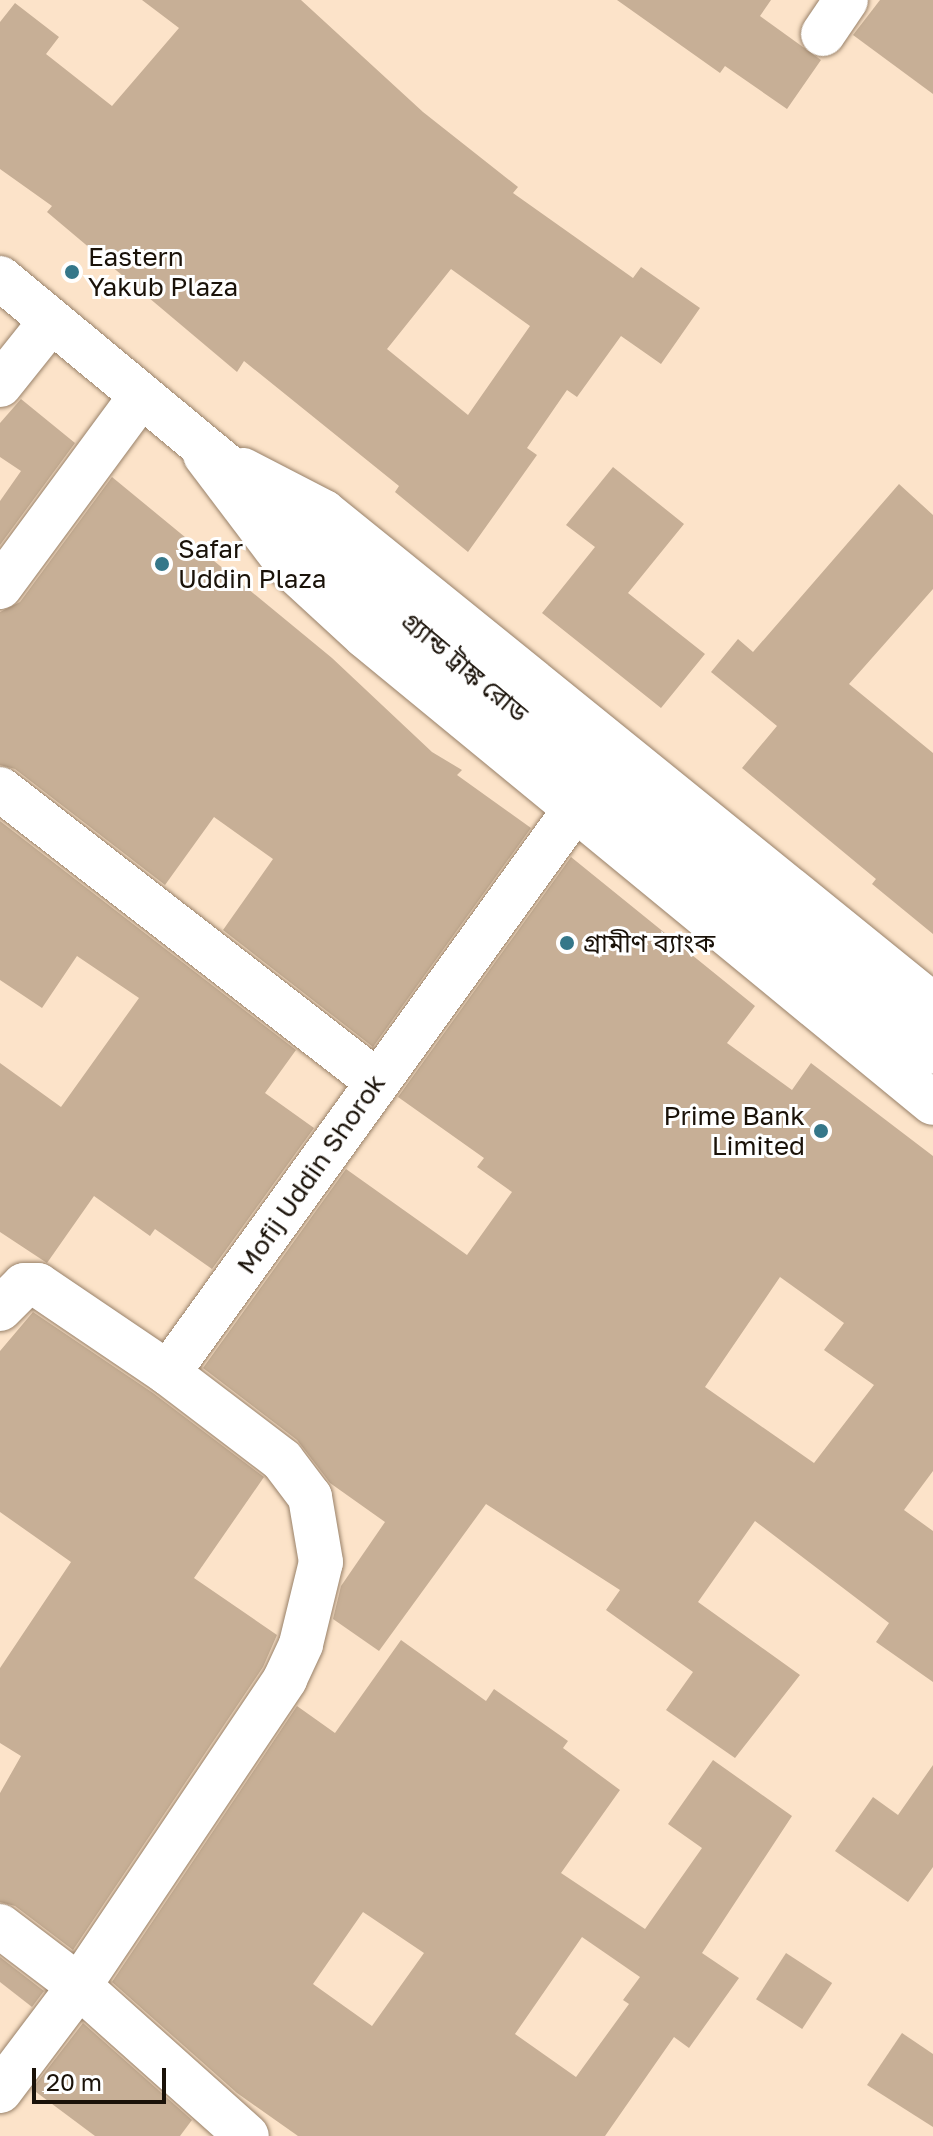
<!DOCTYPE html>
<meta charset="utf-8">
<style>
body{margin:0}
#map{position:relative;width:933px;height:2136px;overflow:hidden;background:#fce3c9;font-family:"Golos Text","Noto Sans Bengali",sans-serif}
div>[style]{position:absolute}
.building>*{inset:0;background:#c7af96;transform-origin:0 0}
.roads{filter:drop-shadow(0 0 2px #988169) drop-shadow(0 0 2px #988169)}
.minor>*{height:44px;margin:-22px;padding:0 22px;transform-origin:22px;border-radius:22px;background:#fff}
.highway>*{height:44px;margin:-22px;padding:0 22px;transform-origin:22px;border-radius:22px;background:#fff}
.dots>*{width:22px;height:22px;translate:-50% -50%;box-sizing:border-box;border:4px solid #fff;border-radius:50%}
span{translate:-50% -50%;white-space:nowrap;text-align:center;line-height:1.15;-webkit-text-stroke:6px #fff;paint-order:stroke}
.poi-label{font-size:26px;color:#1a1209}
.left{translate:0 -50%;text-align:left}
.right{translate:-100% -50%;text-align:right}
.street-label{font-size:26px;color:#1a1209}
.scale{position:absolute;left:32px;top:2068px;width:134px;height:36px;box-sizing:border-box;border:4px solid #1a1209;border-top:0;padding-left:10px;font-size:24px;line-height:28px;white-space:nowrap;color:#1a1209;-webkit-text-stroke:6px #fff;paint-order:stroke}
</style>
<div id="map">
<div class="building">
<div style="clip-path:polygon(evenodd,142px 0,301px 0,423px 112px,518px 187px,513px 193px,633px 278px,641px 267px,700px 308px,661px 364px,621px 336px,577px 397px,567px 390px,527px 448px,537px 455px,468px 552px,395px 492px,399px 486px,244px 361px,237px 372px,47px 212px,52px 206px,0 169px,0 22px,15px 3px,59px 37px,46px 54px,112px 106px,179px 28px,142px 0,451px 269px,530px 326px,468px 415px,387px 349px,451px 269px)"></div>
<div style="clip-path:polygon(617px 0,771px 0,760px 16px,821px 60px,787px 109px,725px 66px,720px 73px)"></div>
<div style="clip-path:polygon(880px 0,933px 0,933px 94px,853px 35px)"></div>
<div style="clip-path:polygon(21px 399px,75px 443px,0 545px,0 501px,21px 471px,0 457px,0 423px)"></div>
<div style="clip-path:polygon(613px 467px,684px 524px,628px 593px,705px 654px,661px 708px,542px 613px,595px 547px,566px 525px)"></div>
<div style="clip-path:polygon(112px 477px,332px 658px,432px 752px,462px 770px,457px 775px,531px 828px,373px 1047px,223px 930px,273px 859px,214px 817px,165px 885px,15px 769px,0 765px,0 612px,20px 602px)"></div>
<div style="clip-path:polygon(899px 484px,933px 515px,933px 589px,849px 684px,933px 753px,933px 934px,872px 884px,876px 879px,742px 768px,777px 726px,711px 672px,738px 639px,753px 652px)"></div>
<div style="clip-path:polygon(0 821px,296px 1050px,265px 1093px,314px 1128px,212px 1269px,155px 1229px,150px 1236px,94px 1196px,47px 1263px,0 1232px,0 1063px,61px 1107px,139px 998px,77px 956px,42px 1008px,0 980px)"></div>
<div style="clip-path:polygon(evenodd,571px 857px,755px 1006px,727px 1043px,792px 1090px,811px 1063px,933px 1156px,933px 1471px,904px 1510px,933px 1531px,933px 1682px,876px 1642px,889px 1623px,755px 1521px,698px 1602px,800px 1675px,735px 1758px,666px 1710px,693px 1672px,606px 1610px,620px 1590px,486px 1504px,379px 1651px,333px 1619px,341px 1586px,385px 1522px,330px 1483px,297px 1440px,203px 1368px,346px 1169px,467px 1255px,512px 1192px,477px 1167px,484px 1158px,398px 1097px,571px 857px,780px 1277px,844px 1323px,824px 1350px,874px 1385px,814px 1463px,705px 1387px,780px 1277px)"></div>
<div style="clip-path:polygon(33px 1312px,153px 1393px,264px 1477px,194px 1578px,277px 1635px,263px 1667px,73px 1950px,15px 1906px,0 1902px,0 1793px,21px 1756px,0 1743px,0 1668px,71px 1562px,0 1512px,0 1351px)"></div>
<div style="clip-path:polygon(evenodd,401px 1640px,486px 1701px,494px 1689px,568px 1741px,563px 1748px,620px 1790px,561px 1873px,645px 1929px,702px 1848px,668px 1824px,713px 1760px,792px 1816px,702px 1953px,739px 1978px,689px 2048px,674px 2037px,605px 2136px,298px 2136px,237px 2093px,112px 1982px,297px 1706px,335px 1733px,401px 1640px,363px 1912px,424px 1953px,372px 2026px,313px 1984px,363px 1912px,401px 1640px,582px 1937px,640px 1977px,623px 2000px,629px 2004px,576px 2077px,515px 2034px,582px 1937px)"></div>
<div style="clip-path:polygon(933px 1765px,933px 1867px,908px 1902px,835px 1851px,873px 1797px,898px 1815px)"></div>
<div style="left:786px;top:1953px;width:55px;height:55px;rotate:33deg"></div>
<div style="clip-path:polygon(0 1957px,44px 1991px,32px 2007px,0 1982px)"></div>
<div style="clip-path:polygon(83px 2023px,192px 2120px,180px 2136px,95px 2136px,32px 2089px)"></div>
<div style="clip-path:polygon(902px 2033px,933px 2054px,933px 2127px,867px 2085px)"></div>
</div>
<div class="roads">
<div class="minor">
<div style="left:823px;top:34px;width:41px;rotate:-55.9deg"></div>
<div style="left:0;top:385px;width:82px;rotate:-51.4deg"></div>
<div style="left:205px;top:455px;width:139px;rotate:52.9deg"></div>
<div style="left:289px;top:566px;width:103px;rotate:42.6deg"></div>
<div style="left:365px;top:636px;width:735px;rotate:39.43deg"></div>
<div style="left:243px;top:470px;width:91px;rotate:27.4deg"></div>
<div style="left:324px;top:512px;width:784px;rotate:38.99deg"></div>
<div style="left:0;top:587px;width:236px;rotate:-53.6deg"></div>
<div style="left:0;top:789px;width:476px;rotate:37.8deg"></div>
<div style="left:0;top:1309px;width:34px;rotate:-45deg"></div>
<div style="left:24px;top:1285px;width:14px"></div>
<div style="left:38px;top:1285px;width:157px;rotate:34.1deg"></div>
<div style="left:168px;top:1373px;width:696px;rotate:-54.18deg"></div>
<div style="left:0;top:1926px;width:99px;rotate:37.2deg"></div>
<div style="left:79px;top:1986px;width:225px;rotate:41.8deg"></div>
<div style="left:0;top:2091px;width:131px;rotate:-53deg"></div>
<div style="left:79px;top:1986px;width:370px;rotate:-56.1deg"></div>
<div style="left:285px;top:1679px;width:38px;rotate:-65deg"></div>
<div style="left:301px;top:1644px;width:84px;rotate:-76.3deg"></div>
<div style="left:321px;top:1562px;width:66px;rotate:-99.6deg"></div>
<div style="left:310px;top:1497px;width:46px;rotate:-127.1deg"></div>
<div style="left:282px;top:1460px;width:143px;rotate:-142.7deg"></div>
</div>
<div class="highway">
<div style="left:0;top:278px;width:1212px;rotate:39.68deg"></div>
</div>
</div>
<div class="dots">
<div style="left:72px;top:272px;background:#357789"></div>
<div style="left:162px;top:564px;background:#357789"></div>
<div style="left:567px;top:943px;background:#357789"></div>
<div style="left:821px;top:1131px;background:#357789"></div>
</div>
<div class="poi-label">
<span class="left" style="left:88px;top:272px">Eastern<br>Yakub Plaza</span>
<span class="left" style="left:178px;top:564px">Safar<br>Uddin Plaza</span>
<span class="left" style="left:583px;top:943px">গ্রামীণ ব্যাংক</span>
<span class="right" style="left:805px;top:1131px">Prime Bank<br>Limited</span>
</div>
<div class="street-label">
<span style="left:465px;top:667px;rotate:40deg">গ্র্যান্ড ট্রাঙ্ক রোড</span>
<span style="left:311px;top:1174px;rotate:-55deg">Mofij Uddin Shorok</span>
</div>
<div class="scale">20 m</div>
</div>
